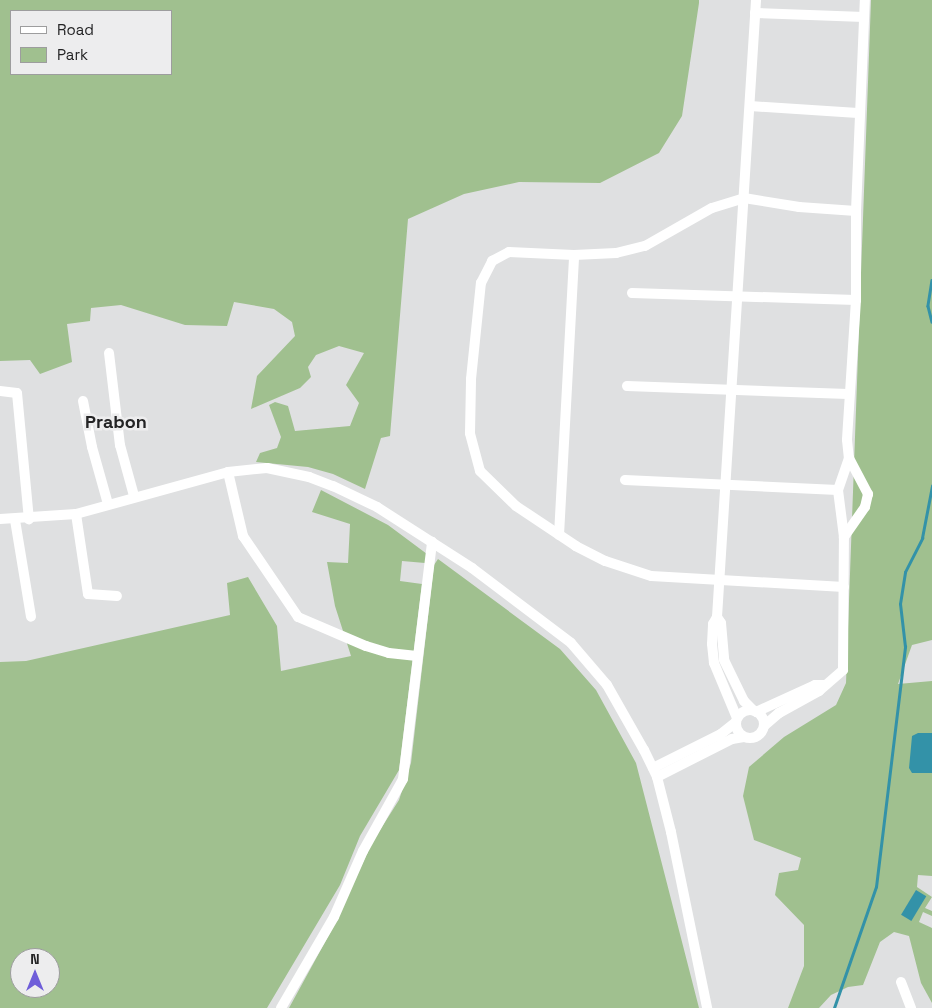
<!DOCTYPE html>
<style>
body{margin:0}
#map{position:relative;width:932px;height:1008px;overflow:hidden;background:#dfe0e1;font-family:"Space Grotesk",sans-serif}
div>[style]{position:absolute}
.green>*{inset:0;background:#a0c08f}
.water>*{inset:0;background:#3392a8;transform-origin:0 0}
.stream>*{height:2.5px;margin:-1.25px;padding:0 1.25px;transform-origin:1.25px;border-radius:1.25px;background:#3392a8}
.minor>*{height:10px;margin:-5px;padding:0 5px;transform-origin:5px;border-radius:5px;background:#fff}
.minor>.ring{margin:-5px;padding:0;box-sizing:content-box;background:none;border:10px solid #fff;border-radius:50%}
span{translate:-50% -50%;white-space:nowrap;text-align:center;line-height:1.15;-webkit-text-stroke:5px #ededee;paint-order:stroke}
.quarter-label{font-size:18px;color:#242425;font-weight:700}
.legend{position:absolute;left:10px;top:10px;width:162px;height:65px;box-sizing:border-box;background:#ededee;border:1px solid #9d9d9e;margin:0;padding:6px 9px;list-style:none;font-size:15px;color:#242425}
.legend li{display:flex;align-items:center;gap:10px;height:25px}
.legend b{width:25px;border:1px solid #9d9d9e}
.north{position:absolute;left:10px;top:948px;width:50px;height:50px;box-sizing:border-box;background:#ededee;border:1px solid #9d9d9e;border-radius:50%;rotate:0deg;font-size:14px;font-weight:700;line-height:20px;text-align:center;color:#242425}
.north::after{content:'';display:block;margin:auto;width:18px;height:22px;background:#6f5ed9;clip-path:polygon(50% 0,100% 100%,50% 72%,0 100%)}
</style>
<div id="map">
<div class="green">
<div style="clip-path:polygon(evenodd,0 0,699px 0,699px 3px,682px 116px,659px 153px,600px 183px,519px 182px,464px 194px,408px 219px,390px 436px,381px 438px,365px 489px,333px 474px,308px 467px,256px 462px,260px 453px,277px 448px,281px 437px,269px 405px,275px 402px,288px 406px,295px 431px,350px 426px,359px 403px,346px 385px,364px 353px,339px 346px,316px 355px,308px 367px,311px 377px,300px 388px,251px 409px,257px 376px,295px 336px,292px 322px,274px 309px,234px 302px,227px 326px,185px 325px,121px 305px,91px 308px,90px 321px,67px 324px,72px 362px,40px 374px,30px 360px,0 361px,0 0,11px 11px,171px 11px,171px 74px,11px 74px,11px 11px)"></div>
<div style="clip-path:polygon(871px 0,932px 0,932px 640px,912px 645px,898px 684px,932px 681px,932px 733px,918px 733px,912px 773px,932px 773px,932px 876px,918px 875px,917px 887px,932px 897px,925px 908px,932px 911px,932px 916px,923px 912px,919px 922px,932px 928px,932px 1003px,921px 983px,909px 936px,894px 932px,880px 942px,863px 985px,848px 987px,831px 995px,819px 1008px,788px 1008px,804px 966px,804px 925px,775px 895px,779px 873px,798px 870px,801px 858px,754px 840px,743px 796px,749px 767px,784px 737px,836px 705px,846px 683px)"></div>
<div style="clip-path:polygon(evenodd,321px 490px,388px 525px,427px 554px,425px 563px,402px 561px,400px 581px,422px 584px,399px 770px,360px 836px,340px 885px,267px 1008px,0 1008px,0 662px,26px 661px,230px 615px,227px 583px,248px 577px,277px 626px,281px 671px,351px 656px,335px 606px,327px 562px,348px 563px,350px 524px,312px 512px,321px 490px,20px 958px,50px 958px,50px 988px,20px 988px,20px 958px)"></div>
<div style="clip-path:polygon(438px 559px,560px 649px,596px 690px,636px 763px,699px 1008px,289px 1008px,330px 933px,373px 841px,399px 800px,411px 763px,434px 565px)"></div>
</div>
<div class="water">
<div style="clip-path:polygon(918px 733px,932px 733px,932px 773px,912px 773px,909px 768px,912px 736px)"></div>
<div style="left:916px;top:890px;width:12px;height:29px;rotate:31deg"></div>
</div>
<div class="stream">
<div style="left:932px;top:280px;width:26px;rotate:99deg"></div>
<div style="left:928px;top:306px;width:16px;rotate:76deg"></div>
<div style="left:834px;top:1008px;width:128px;rotate:-70.9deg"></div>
<div style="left:876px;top:887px;width:242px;rotate:-83.1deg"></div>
<div style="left:905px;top:647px;width:43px;rotate:-96.6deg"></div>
<div style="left:900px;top:604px;width:32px;rotate:-81deg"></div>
<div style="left:905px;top:572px;width:38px;rotate:-63deg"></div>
<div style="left:922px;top:538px;width:53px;rotate:-79.1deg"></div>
</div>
<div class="minor">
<div style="left:755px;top:13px;width:109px;rotate:2.1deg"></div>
<div style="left:750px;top:106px;width:108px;rotate:3.7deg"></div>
<div style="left:856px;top:211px;width:211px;rotate:-87.6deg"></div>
<div style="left:632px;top:293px;width:224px;rotate:1.8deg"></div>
<div style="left:109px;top:353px;width:93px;rotate:83.2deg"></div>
<div style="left:120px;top:445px;width:53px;rotate:74.6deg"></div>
<div style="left:627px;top:386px;width:221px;rotate:2.1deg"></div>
<div style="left:0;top:391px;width:17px;rotate:7deg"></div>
<div style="left:17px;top:393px;width:127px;rotate:84.6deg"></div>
<div style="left:83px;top:401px;width:47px;rotate:78.9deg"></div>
<div style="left:92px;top:447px;width:59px;rotate:74.3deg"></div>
<div style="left:228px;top:472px;width:66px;rotate:76.8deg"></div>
<div style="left:243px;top:536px;width:98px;rotate:55.8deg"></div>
<div style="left:298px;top:617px;width:74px;rotate:23.1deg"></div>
<div style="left:366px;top:646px;width:24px;rotate:17deg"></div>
<div style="left:389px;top:653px;width:28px;rotate:6deg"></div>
<div style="left:625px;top:480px;width:213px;rotate:2.7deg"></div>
<div style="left:76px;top:514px;width:81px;rotate:81.5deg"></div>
<div style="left:88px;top:594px;width:29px;rotate:4deg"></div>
<div style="left:0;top:519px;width:76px;rotate:-3.8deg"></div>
<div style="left:76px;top:514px;width:158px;rotate:-15.4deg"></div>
<div style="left:228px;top:472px;width:39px;rotate:-6deg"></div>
<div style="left:267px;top:468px;width:43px;rotate:12.1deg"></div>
<div style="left:309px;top:477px;width:26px;rotate:21deg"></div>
<div style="left:333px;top:486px;width:49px;rotate:25.5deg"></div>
<div style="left:377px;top:507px;width:113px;rotate:32.7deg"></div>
<div style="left:472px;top:568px;width:124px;rotate:37.1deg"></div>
<div style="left:571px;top:643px;width:55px;rotate:49.4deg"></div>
<div style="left:607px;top:685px;width:75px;rotate:60.4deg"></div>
<div style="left:644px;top:750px;width:30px;rotate:64deg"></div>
<div style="left:657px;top:777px;width:57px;rotate:75.7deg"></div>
<div style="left:671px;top:832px;width:180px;rotate:78.4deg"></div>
<div style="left:15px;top:520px;width:98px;rotate:80.6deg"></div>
<div style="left:559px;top:535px;width:280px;rotate:-86.9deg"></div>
<div style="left:844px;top:587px;width:193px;rotate:-176.7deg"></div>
<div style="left:651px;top:576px;width:48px;rotate:-161.9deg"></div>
<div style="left:605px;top:561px;width:33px;rotate:-153deg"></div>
<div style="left:576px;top:546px;width:72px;rotate:-146.3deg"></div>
<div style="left:516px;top:506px;width:50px;rotate:-135.8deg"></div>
<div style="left:480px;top:471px;width:39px;rotate:-105deg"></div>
<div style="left:470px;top:433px;width:54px;rotate:-88.9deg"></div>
<div style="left:471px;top:379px;width:97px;rotate:-84.1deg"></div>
<div style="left:481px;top:283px;width:25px;rotate:-63deg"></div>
<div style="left:492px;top:261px;width:19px;rotate:-28deg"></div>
<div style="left:509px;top:252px;width:65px;rotate:2.6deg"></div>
<div style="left:574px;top:255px;width:42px;rotate:-2.7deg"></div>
<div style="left:616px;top:253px;width:30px;rotate:-14deg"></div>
<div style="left:645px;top:246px;width:77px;rotate:-29.6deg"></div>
<div style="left:712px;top:208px;width:34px;rotate:-17deg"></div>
<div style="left:744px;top:198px;width:56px;rotate:9.3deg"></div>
<div style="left:799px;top:207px;width:57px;rotate:4deg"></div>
<div style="left:856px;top:211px;width:89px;rotate:90deg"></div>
<div style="left:856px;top:300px;width:140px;rotate:93.7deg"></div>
<div style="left:847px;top:440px;width:18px;rotate:84deg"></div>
<div style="left:849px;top:458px;width:41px;rotate:62.2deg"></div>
<div style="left:868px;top:494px;width:13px;rotate:103deg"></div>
<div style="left:865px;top:507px;width:37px;rotate:125deg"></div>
<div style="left:717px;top:617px;width:7px;rotate:56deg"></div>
<div style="left:721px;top:623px;width:37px;rotate:85deg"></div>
<div style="left:724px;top:660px;width:46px;rotate:64deg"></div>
<div style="left:744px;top:701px;width:13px;rotate:45deg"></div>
<div class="ring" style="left:736px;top:710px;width:18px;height:18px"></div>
<div style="left:756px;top:712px;width:65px;rotate:-24.6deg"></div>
<div style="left:815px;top:685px;width:9px"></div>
<div style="left:737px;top:718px;width:60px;rotate:-112.7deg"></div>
<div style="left:714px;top:663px;width:19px;rotate:-96deg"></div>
<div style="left:712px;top:644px;width:20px;rotate:-87deg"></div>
<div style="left:713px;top:624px;width:8px;rotate:-60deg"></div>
<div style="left:717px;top:617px;width:618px;rotate:-86.38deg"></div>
<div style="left:764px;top:726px;width:20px;rotate:-41deg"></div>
<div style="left:779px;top:713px;width:46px;rotate:-28.8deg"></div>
<div style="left:819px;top:691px;width:32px;rotate:-41deg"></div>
<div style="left:843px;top:670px;width:133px;rotate:-89.6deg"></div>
<div style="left:844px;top:537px;width:47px;rotate:-97.3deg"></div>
<div style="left:838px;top:490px;width:34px;rotate:-71deg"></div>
<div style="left:653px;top:768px;width:76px;rotate:-26.6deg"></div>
<div style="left:721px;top:734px;width:19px;rotate:-39deg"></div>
<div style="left:657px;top:777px;width:84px;rotate:-26.9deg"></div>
<div style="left:732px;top:739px;width:12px;rotate:-9deg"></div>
<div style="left:901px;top:982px;width:28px;rotate:69deg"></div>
<div style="left:281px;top:1008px;width:105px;rotate:-59.8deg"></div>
<div style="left:334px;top:917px;width:72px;rotate:-66.3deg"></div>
<div style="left:363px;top:851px;width:82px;rotate:-60.9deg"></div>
<div style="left:403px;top:779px;width:239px;rotate:-83deg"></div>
</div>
<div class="quarter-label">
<span style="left:116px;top:422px">Prabon</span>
</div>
<ul class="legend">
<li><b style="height:6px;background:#fff"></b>Road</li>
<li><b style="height:14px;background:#a0c08f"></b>Park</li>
</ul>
<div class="north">N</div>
</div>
